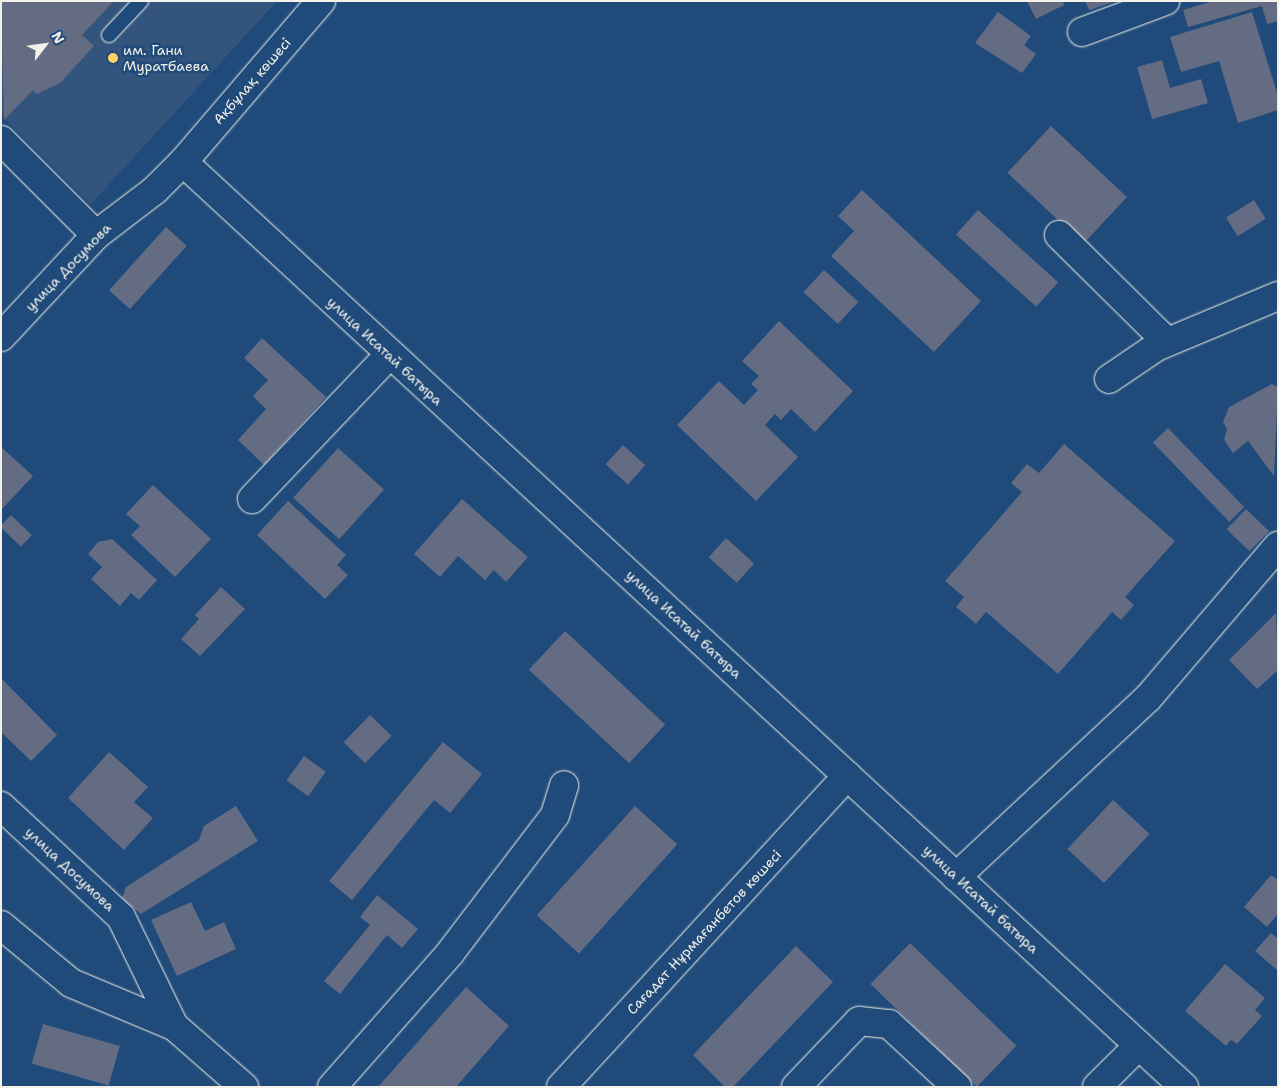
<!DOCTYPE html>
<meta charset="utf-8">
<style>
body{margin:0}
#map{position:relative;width:1279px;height:1088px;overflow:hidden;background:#1f4a7a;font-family:"Shantell Sans",sans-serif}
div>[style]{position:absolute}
.built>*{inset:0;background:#33547d}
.building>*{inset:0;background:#636c83;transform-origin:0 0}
.roads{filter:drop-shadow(0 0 1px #f4f1e8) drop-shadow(0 0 1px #f4f1e8)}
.lane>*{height:14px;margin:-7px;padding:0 7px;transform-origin:7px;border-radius:7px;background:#1f4a7a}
.street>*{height:28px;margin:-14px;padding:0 14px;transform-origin:14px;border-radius:14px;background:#1f4a7a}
.dots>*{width:14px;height:14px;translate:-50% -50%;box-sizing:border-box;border:2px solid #1f4a7a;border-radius:50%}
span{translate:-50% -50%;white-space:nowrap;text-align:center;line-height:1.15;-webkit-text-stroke:5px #1f4a7a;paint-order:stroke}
.poi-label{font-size:14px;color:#f4f1e8}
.left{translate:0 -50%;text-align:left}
.street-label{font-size:14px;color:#f4f1e8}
.frame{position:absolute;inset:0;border:2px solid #f4f1e8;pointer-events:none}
.north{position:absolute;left:20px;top:20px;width:50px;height:50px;-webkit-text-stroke:4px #1f4a7a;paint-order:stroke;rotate:60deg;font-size:14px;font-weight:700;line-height:20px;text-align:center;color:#f4f1e8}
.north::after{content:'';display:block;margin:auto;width:18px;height:22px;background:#f4f1e8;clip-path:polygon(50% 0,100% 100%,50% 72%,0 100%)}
</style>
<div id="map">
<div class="built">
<div style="clip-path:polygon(1px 1px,277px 1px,91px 204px,1px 115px)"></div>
</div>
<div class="building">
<div style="clip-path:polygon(1px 1px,114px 1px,82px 35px,94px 46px,60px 83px,37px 94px,33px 90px,4px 120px)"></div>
<div style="clip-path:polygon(1027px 1px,1063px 1px,1064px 5px,1036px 19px)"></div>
<div style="clip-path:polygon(1085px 1px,1113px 1px,1113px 2px,1089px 10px)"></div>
<div style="clip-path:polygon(1213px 1px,1278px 1px,1278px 21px,1267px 24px,1262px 6px,1188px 27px,1183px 10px)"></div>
<div style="clip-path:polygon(998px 12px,1031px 36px,1024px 45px,1036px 54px,1022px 73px,975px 43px)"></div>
<div style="clip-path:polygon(1252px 12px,1278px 96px,1278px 110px,1238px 123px,1219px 61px,1181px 72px,1170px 37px)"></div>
<div style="clip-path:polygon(1162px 60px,1170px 88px,1201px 79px,1208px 103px,1152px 119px,1137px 67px)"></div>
<div style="left:1051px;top:126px;width:104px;height:64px;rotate:43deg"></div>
<div style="clip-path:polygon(862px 190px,981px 301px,934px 352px,831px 256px,854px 231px,838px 216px)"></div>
<div style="left:1254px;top:200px;width:22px;height:33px;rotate:58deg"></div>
<div style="left:978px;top:210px;width:108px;height:33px;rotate:42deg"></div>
<div style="left:166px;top:227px;width:28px;height:85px;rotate:42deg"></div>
<div style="left:824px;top:270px;width:47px;height:30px;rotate:43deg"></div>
<div style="clip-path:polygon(779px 321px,853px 391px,815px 432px,791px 409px,781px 420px,775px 414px,765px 425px,798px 457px,756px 501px,677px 425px,719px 381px,744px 405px,758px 390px,751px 384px,759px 376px,742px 361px)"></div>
<div style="clip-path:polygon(262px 338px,326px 397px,264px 465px,238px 440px,266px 409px,253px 396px,268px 380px,244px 358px)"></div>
<div style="clip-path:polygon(1272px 384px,1278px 387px,1274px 476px,1248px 441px,1233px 453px,1224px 440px,1227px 429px,1223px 422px,1229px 407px)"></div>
<div style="left:1168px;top:428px;width:110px;height:21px;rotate:46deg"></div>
<div style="clip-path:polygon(1064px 444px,1175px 541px,1125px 597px,1134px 605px,1121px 620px,1112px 612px,1058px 674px,986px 612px,976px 624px,956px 607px,964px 597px,945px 581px,1022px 492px,1011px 483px,1027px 464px,1039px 473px)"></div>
<div style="left:623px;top:445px;width:30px;height:26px;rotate:42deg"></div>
<div style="clip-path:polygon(1px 447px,33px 476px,1px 510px)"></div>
<div style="left:338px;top:448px;width:62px;height:67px;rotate:42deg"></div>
<div style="clip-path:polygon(153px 485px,211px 539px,175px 577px,131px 535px,140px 526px,126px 514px)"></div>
<div style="clip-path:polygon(462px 499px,528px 557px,506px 582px,494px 570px,485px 580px,458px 556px,440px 577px,414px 554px)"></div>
<div style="clip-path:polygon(288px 501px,346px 555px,337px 565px,348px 575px,325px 599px,257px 535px)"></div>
<div style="left:1246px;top:509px;width:32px;height:28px;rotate:44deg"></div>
<div style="left:11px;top:515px;width:29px;height:16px;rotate:44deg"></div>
<div style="left:726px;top:538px;width:38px;height:26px;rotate:42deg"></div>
<div style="clip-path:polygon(112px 539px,157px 580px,139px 600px,131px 593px,120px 606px,91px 579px,102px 567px,88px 554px,98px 542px)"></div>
<div style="clip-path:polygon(221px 587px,245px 609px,200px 656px,181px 639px,199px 619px,195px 615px)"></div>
<div style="clip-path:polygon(1276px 613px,1278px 670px,1257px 689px,1229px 660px)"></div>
<div style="left:565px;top:631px;width:137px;height:53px;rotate:43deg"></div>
<div style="clip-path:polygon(1px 678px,57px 735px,31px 761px,1px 732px)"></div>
<div style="left:370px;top:715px;width:30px;height:38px;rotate:44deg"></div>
<div style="clip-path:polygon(443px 742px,482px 774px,450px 813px,434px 800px,352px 900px,329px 881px)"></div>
<div style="clip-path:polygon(109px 752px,148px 787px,134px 802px,153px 818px,124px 850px,68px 798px)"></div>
<div style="left:304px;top:756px;width:27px;height:30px;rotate:36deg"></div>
<div style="left:1113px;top:800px;width:50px;height:67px;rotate:43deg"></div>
<div style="clip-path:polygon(236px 806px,258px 841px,141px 914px,122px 898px,126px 887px,199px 840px,204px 826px)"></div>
<div style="left:635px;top:806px;width:57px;height:147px;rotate:42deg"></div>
<div style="clip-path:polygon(1271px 875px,1278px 880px,1278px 914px,1267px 927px,1244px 907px)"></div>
<div style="clip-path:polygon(377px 895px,418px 929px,402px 948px,387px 935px,340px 994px,324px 981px,370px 925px,360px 917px)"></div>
<div style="clip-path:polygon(191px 902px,205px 931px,224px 922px,236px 949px,177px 976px,151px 920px)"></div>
<div style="clip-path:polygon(1271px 933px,1278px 939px,1278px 971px,1255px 951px)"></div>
<div style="left:910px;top:943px;width:148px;height:57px;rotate:44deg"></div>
<div style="clip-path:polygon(796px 946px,833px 982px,733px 1087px,725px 1087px,693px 1055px)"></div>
<div style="clip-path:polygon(1225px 964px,1265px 998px,1255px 1010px,1262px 1016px,1237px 1044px,1231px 1040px,1226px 1046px,1185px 1011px)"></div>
<div style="clip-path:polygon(466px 987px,509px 1026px,456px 1087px,378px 1087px)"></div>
<div style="left:43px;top:1024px;width:80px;height:41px;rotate:16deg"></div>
</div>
<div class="roads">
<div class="lane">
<div style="left:109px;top:35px;width:47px;rotate:-46.7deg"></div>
</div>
<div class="street">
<div style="left:1082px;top:32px;width:89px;rotate:-20.5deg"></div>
<div style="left:1px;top:140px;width:134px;rotate:45deg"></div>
<div style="left:183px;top:162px;width:1363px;rotate:42.74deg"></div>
<div style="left:1059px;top:235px;width:152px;rotate:44.7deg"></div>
<div style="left:1px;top:337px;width:139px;rotate:-47deg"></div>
<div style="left:96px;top:235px;width:74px;rotate:-37.3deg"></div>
<div style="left:155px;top:190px;width:40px;rotate:-45deg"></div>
<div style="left:183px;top:162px;width:212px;rotate:-49.4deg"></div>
<div style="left:1109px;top:379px;width:57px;rotate:-34.2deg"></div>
<div style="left:1156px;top:347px;width:132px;rotate:-22.7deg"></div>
<div style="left:252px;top:499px;width:199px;rotate:-46.4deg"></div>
<div style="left:1px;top:806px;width:163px;rotate:42.8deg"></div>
<div style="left:121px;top:917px;width:121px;rotate:64.1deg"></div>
<div style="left:956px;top:877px;width:262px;rotate:-43deg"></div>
<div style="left:1148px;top:698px;width:200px;rotate:-49.5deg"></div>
<div style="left:1px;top:925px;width:91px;rotate:39.6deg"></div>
<div style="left:71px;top:983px;width:112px;rotate:22.7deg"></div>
<div style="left:174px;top:1026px;width:93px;rotate:41.1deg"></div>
<div style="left:332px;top:1087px;width:179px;rotate:-48.6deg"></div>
<div style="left:450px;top:953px;width:173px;rotate:-52.7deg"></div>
<div style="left:555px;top:815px;width:31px;rotate:-73deg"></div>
<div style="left:561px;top:1087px;width:423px;rotate:-47.4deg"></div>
<div style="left:796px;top:1087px;width:91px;rotate:-46.3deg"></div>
<div style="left:859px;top:1021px;width:30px;rotate:6deg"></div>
<div style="left:889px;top:1024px;width:93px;rotate:42.8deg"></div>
<div style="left:1097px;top:1087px;width:59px;rotate:-45deg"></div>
</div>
</div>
<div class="dots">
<div style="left:113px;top:58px;background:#ffd166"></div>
</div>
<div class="poi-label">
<span class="left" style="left:123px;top:58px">им. Гани<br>Муратбаева</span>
</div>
<div class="street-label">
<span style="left:252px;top:81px;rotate:-49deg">Ақбұлақ көшесі</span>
<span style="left:68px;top:267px;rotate:-46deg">улица Досумова</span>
<span style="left:385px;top:351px;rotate:43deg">улица Исатай батыра</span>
<span style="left:684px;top:624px;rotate:43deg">улица Исатай батыра</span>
<span style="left:70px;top:869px;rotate:43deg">улица Досумова</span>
<span style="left:981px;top:899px;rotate:43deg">улица Исатай батыра</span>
<span style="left:704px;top:932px;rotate:-47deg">Сағадат Нұрмағанбетов көшесі</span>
</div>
<div class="frame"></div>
<div class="north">N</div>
</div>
